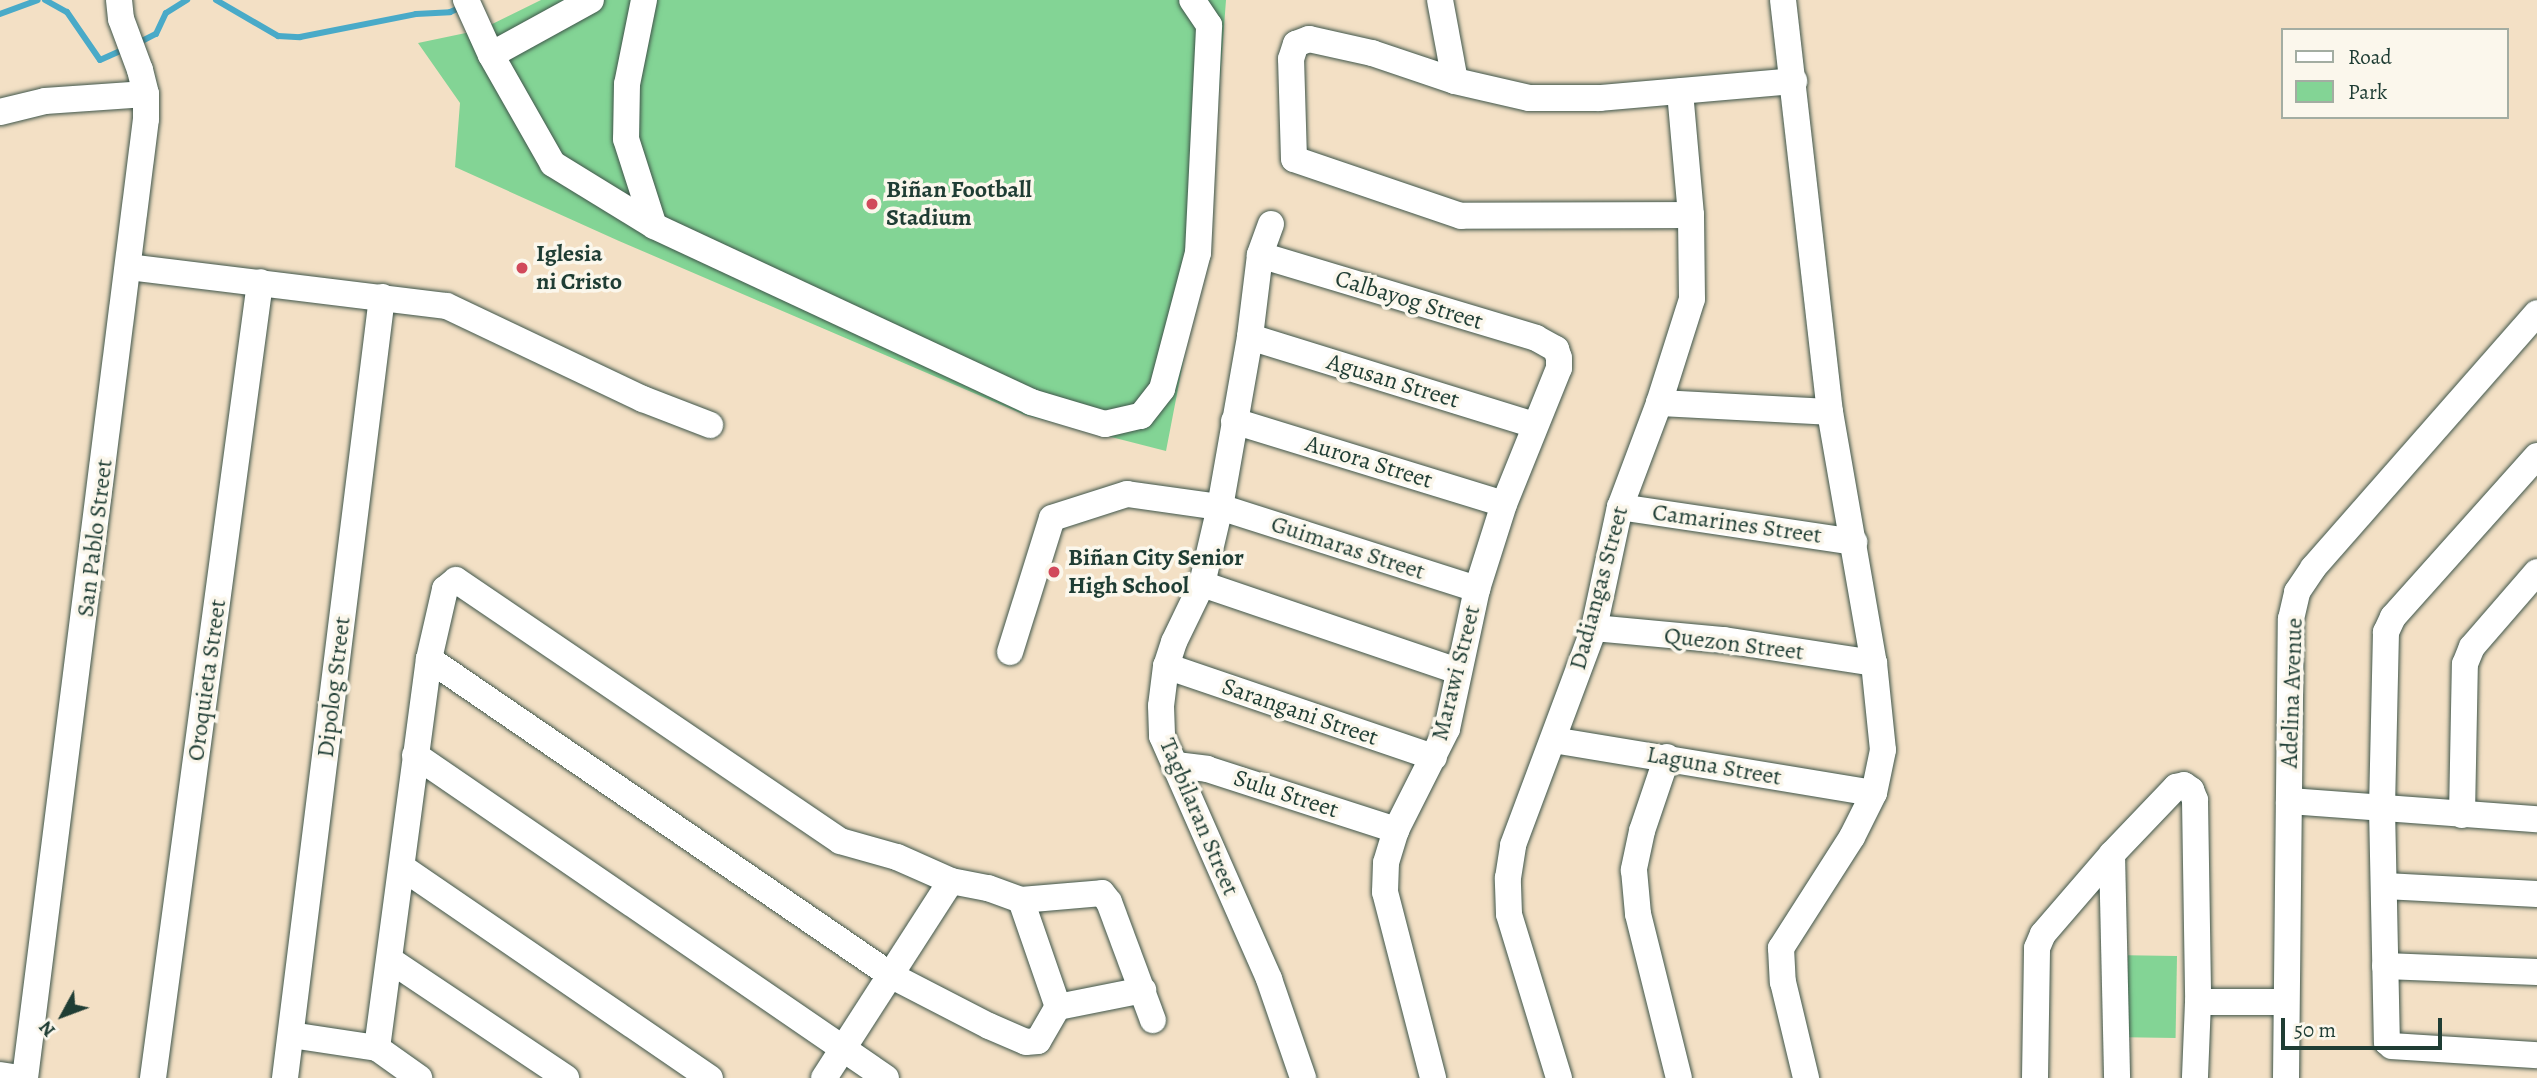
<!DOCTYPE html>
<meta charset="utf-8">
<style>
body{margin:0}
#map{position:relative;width:2537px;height:1078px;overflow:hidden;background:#f3e0c5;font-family:Alegreya,serif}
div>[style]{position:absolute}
.green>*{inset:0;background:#83d495;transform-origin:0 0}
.stream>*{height:6px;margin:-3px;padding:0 3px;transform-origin:3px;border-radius:3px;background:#49aac8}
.roads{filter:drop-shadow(0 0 2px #3f554a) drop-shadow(0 0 2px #3f554a)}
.minor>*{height:26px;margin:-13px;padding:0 13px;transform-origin:13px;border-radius:13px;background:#fff}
.dots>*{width:19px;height:19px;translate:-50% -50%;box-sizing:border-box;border:4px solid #fbf7ec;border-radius:50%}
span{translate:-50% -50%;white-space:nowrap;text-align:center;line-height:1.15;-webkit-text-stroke:7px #fbf7ec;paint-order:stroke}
.poi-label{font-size:24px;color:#1f3d34;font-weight:700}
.left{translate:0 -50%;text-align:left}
.street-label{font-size:24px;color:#1f3d34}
.legend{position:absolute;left:2281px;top:28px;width:228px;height:91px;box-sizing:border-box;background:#fbf7ec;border:2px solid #a3ada2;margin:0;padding:9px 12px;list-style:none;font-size:21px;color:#1f3d34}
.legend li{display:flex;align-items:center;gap:14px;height:35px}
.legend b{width:35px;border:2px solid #a3ada2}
.north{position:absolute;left:28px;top:980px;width:70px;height:70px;-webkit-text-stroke:5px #fbf7ec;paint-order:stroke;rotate:229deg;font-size:19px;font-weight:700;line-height:28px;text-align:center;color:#1f3d34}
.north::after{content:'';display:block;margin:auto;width:24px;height:32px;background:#1f3d34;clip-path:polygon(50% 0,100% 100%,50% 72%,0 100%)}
.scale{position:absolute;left:2281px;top:1018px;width:161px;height:32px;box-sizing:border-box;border:4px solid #1f3d34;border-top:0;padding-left:9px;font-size:21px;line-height:24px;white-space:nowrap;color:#1f3d34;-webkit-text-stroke:5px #fbf7ec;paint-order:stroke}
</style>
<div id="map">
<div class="green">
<div style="clip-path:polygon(541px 0,1226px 0,1215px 147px,1197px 290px,1166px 451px,1025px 415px,619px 241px,455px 167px,460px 103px,418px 43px,480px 30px)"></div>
<div style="left:2177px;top:956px;width:82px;height:49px;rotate:91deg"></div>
</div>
<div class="stream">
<div style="left:45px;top:0;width:25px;rotate:29deg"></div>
<div style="left:67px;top:12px;width:58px;rotate:55.5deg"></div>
<div style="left:100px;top:60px;width:27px;rotate:-24deg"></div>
<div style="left:216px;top:0;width:72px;rotate:30.1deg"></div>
<div style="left:278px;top:36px;width:22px;rotate:3deg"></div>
<div style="left:300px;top:37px;width:118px;rotate:-11.2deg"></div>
<div style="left:416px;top:14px;width:34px;rotate:-3deg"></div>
<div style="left:450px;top:12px;width:15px;rotate:-23deg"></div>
<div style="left:0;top:14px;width:40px;rotate:-20.2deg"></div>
<div style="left:138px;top:43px;width:20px;rotate:-27deg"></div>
<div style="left:156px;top:34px;width:23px;rotate:-65deg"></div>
<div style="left:166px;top:13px;width:25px;rotate:-32deg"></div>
</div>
<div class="roads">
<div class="minor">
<div style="left:466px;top:0;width:60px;rotate:65.6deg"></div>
<div style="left:491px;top:55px;width:125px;rotate:60.4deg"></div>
<div style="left:553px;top:164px;width:119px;rotate:31.5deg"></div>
<div style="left:654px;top:226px;width:416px;rotate:25deg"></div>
<div style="left:1031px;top:402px;width:77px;rotate:16.6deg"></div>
<div style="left:1105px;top:424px;width:37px;rotate:-13deg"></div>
<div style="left:1141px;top:416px;width:34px;rotate:-52deg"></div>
<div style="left:1162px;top:389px;width:141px;rotate:-75.2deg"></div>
<div style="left:1198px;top:253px;width:228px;rotate:-87.2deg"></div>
<div style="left:1209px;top:25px;width:30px;rotate:-124deg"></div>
<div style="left:644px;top:0;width:86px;rotate:101.4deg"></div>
<div style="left:627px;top:84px;width:55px;rotate:91deg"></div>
<div style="left:626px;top:139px;width:91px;rotate:72.2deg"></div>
<div style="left:1440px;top:0;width:82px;rotate:79.5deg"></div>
<div style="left:1783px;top:0;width:415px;rotate:83.5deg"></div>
<div style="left:1830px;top:412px;width:255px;rotate:80.1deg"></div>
<div style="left:1874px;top:663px;width:87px;rotate:84.1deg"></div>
<div style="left:1883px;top:750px;width:44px;rotate:101.8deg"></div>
<div style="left:1874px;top:793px;width:49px;rotate:116.6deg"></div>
<div style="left:1852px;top:837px;width:132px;rotate:122.6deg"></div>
<div style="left:1781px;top:948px;width:34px;rotate:87deg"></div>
<div style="left:1783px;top:982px;width:99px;rotate:76.5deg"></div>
<div style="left:491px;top:55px;width:114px;rotate:-28.8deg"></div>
<div style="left:0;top:112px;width:46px;rotate:-13.7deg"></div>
<div style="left:45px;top:101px;width:101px;rotate:-4deg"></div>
<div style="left:1691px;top:215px;width:230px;rotate:179.8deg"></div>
<div style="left:1461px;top:216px;width:176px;rotate:-161.2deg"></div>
<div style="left:1294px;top:159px;width:100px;rotate:-91.7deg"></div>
<div style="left:1291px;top:59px;width:16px;rotate:-72deg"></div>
<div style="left:1296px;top:44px;width:14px;rotate:-21deg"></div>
<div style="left:1309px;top:39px;width:65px;rotate:12.5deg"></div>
<div style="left:1372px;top:53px;width:88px;rotate:18.6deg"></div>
<div style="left:1455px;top:81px;width:76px;rotate:12.9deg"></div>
<div style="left:1529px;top:98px;width:71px"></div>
<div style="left:1600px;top:98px;width:195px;rotate:-5deg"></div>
<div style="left:1271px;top:224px;width:33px;rotate:110deg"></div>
<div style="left:1260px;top:255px;width:83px;rotate:97deg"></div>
<div style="left:1250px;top:337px;width:173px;rotate:100deg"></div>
<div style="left:1220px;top:507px;width:79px;rotate:103.2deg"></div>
<div style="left:1202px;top:584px;width:64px;rotate:115.8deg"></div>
<div style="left:1174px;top:642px;width:25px;rotate:108deg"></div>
<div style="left:1166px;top:666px;width:40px;rotate:97.1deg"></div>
<div style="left:1161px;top:706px;width:30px;rotate:88deg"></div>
<div style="left:1162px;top:736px;width:266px;rotate:66.2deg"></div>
<div style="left:1269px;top:979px;width:105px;rotate:71deg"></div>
<div style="left:1260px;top:255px;width:288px;rotate:16.7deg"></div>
<div style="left:1536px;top:338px;width:23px;rotate:29deg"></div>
<div style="left:1556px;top:349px;width:9px;rotate:72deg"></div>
<div style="left:1559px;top:358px;width:10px;rotate:90deg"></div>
<div style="left:1559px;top:368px;width:147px;rotate:112deg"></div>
<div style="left:1504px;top:504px;width:89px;rotate:107.6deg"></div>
<div style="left:1477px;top:589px;width:143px;rotate:102.1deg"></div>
<div style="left:1447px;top:729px;width:113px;rotate:116.8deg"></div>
<div style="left:1396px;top:830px;width:34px;rotate:107deg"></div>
<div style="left:1386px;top:863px;width:29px;rotate:92deg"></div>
<div style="left:1385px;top:892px;width:192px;rotate:75.5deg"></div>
<div style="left:128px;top:267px;width:321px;rotate:7deg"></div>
<div style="left:447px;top:306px;width:217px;rotate:25.4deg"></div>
<div style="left:643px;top:399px;width:72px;rotate:21.2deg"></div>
<div style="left:1250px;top:337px;width:298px;rotate:17.2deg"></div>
<div style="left:1659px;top:403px;width:171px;rotate:3deg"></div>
<div style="left:1234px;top:421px;width:282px;rotate:17.1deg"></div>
<div style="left:2537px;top:456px;width:216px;rotate:131.8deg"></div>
<div style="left:2393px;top:617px;width:17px;rotate:115deg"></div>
<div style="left:2386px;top:632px;width:176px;rotate:91.3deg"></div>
<div style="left:2382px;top:808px;width:234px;rotate:88.8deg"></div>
<div style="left:2387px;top:1042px;width:6px;rotate:39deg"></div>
<div style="left:2392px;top:1046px;width:145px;rotate:3.6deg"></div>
<div style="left:1620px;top:507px;width:237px;rotate:8.5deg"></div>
<div style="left:1202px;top:584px;width:270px;rotate:18.8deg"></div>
<div style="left:1594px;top:628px;width:131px;rotate:5.3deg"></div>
<div style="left:1724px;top:640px;width:152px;rotate:8.7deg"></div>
<div style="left:1010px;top:652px;width:140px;rotate:-72.6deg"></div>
<div style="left:1052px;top:518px;width:79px;rotate:-17.7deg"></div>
<div style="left:1127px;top:494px;width:94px;rotate:8deg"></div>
<div style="left:1220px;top:507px;width:270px;rotate:17.7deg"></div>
<div style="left:429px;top:659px;width:561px;rotate:34.4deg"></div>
<div style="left:892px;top:976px;width:109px;rotate:27.3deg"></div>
<div style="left:989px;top:1026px;width:40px;rotate:23.4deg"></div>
<div style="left:1026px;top:1042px;width:12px;rotate:-5deg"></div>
<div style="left:1038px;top:1041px;width:39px;rotate:-60deg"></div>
<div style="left:1058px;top:1007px;width:113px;rotate:-109.1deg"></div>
<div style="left:1166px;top:666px;width:283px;rotate:18.8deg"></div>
<div style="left:1553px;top:740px;width:325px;rotate:9.4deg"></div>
<div style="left:415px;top:755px;width:571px;rotate:34.44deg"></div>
<div style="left:1667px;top:757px;width:78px;rotate:108.7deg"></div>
<div style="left:1642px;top:831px;width:40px;rotate:102deg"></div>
<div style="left:1634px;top:870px;width:44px;rotate:84.8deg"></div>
<div style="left:1638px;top:914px;width:169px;rotate:76deg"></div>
<div style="left:1176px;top:765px;width:31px;rotate:7deg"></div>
<div style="left:1207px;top:769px;width:199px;rotate:17.9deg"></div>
<div style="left:2289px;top:801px;width:249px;rotate:4.2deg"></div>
<div style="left:2462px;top:815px;width:151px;rotate:-88.9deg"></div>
<div style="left:2465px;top:664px;width:18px;rotate:-68deg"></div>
<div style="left:2472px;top:647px;width:99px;rotate:-49.1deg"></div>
<div style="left:2112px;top:854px;width:224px;rotate:88.7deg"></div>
<div style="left:403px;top:868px;width:372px;rotate:34.4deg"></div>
<div style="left:2385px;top:886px;width:152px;rotate:3deg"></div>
<div style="left:390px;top:960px;width:212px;rotate:33.8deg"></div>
<div style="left:2385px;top:966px;width:152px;rotate:2.3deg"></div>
<div style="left:2198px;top:1002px;width:87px"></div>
<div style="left:1058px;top:1007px;width:87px;rotate:-11.3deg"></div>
<div style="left:291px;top:1035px;width:87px;rotate:8.6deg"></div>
<div style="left:377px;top:1048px;width:52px;rotate:35.5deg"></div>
<div style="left:377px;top:1048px;width:392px;rotate:-82.4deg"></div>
<div style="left:429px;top:659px;width:72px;rotate:-77.1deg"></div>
<div style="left:445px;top:589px;width:14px;rotate:-39deg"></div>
<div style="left:456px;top:580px;width:464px;rotate:34.2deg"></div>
<div style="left:840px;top:841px;width:59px;rotate:15.7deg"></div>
<div style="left:897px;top:857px;width:59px;rotate:24deg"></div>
<div style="left:951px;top:881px;width:38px;rotate:11deg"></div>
<div style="left:988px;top:888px;width:35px;rotate:20deg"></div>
<div style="left:1021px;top:900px;width:81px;rotate:-4.9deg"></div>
<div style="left:1102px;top:893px;width:11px;rotate:52deg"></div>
<div style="left:1109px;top:902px;width:126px;rotate:69.6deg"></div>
<div style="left:0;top:1075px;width:20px;rotate:9deg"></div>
<div style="left:25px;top:1078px;width:967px;rotate:-82.81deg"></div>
<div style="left:146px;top:119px;width:25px;rotate:-90deg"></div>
<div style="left:146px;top:94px;width:25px;rotate:-104deg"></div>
<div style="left:140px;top:70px;width:54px;rotate:-110.4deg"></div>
<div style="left:121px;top:19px;width:19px;rotate:-96deg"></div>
<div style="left:153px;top:1078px;width:803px;rotate:-82.34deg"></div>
<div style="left:285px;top:1078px;width:787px;rotate:-82.92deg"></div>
<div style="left:824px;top:1078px;width:234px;rotate:-57.2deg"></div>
<div style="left:1559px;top:1078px;width:171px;rotate:-107deg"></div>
<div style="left:1509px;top:914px;width:36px;rotate:-92deg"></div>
<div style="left:1508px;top:878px;width:33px;rotate:-81deg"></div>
<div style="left:1513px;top:845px;width:232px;rotate:-69.5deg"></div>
<div style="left:1594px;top:628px;width:124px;rotate:-77.9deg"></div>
<div style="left:1620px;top:507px;width:111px;rotate:-69.4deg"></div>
<div style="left:1659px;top:403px;width:109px;rotate:-72.4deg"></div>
<div style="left:1692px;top:299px;width:84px;rotate:-90.7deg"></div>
<div style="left:1691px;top:215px;width:124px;rotate:-95.1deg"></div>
<div style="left:2035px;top:1078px;width:130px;rotate:-89.1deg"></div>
<div style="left:2037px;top:948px;width:15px;rotate:-67deg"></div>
<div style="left:2043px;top:934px;width:106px;rotate:-49.2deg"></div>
<div style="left:2112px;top:854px;width:93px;rotate:-46.3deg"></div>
<div style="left:2176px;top:787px;width:8px;rotate:-14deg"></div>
<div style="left:2184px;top:785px;width:9px;rotate:36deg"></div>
<div style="left:2191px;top:790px;width:11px;rotate:68deg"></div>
<div style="left:2195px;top:800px;width:202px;rotate:89.1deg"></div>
<div style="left:2198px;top:1002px;width:76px;rotate:92.3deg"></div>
<div style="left:2286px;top:1078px;width:459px;rotate:-89.4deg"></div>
<div style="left:2291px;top:619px;width:28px;rotate:-77deg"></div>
<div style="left:2297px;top:592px;width:29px;rotate:-56deg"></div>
<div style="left:2313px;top:568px;width:339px;rotate:-48.7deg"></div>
</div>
</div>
<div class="dots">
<div style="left:872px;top:204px;background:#d1495b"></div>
<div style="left:522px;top:268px;background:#d1495b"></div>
<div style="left:1054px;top:572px;background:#d1495b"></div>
</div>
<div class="poi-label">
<span class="left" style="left:886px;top:204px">Biñan Football<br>Stadium</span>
<span class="left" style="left:536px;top:268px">Iglesia<br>ni Cristo</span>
<span class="left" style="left:1068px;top:572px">Biñan City Senior<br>High School</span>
</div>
<div class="street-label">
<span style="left:1409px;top:300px;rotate:17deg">Calbayog Street</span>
<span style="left:1393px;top:381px;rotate:17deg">Agusan Street</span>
<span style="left:1369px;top:462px;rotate:17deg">Aurora Street</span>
<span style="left:1737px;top:524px;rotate:8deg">Camarines Street</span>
<span style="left:95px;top:538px;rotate:-83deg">San Pablo Street</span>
<span style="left:1348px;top:548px;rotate:18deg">Guimaras Street</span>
<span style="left:1599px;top:588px;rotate:-75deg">Dadiangas Street</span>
<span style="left:1734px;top:644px;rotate:7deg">Quezon Street</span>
<span style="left:1456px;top:673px;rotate:-76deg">Marawi Street</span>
<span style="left:207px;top:680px;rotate:-82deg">Oroquieta Street</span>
<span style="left:334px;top:687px;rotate:-83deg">Dipolog Street</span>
<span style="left:2292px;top:693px;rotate:-88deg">Adelina Avenue</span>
<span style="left:1300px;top:712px;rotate:19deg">Sarangani Street</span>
<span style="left:1714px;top:766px;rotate:10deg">Laguna Street</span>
<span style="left:1286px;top:794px;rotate:18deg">Sulu Street</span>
<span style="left:1199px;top:817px;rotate:67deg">Tagbilaran Street</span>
</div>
<ul class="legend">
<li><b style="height:9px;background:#fff"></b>Road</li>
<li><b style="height:19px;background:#83d495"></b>Park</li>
</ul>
<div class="north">N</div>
<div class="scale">50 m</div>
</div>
